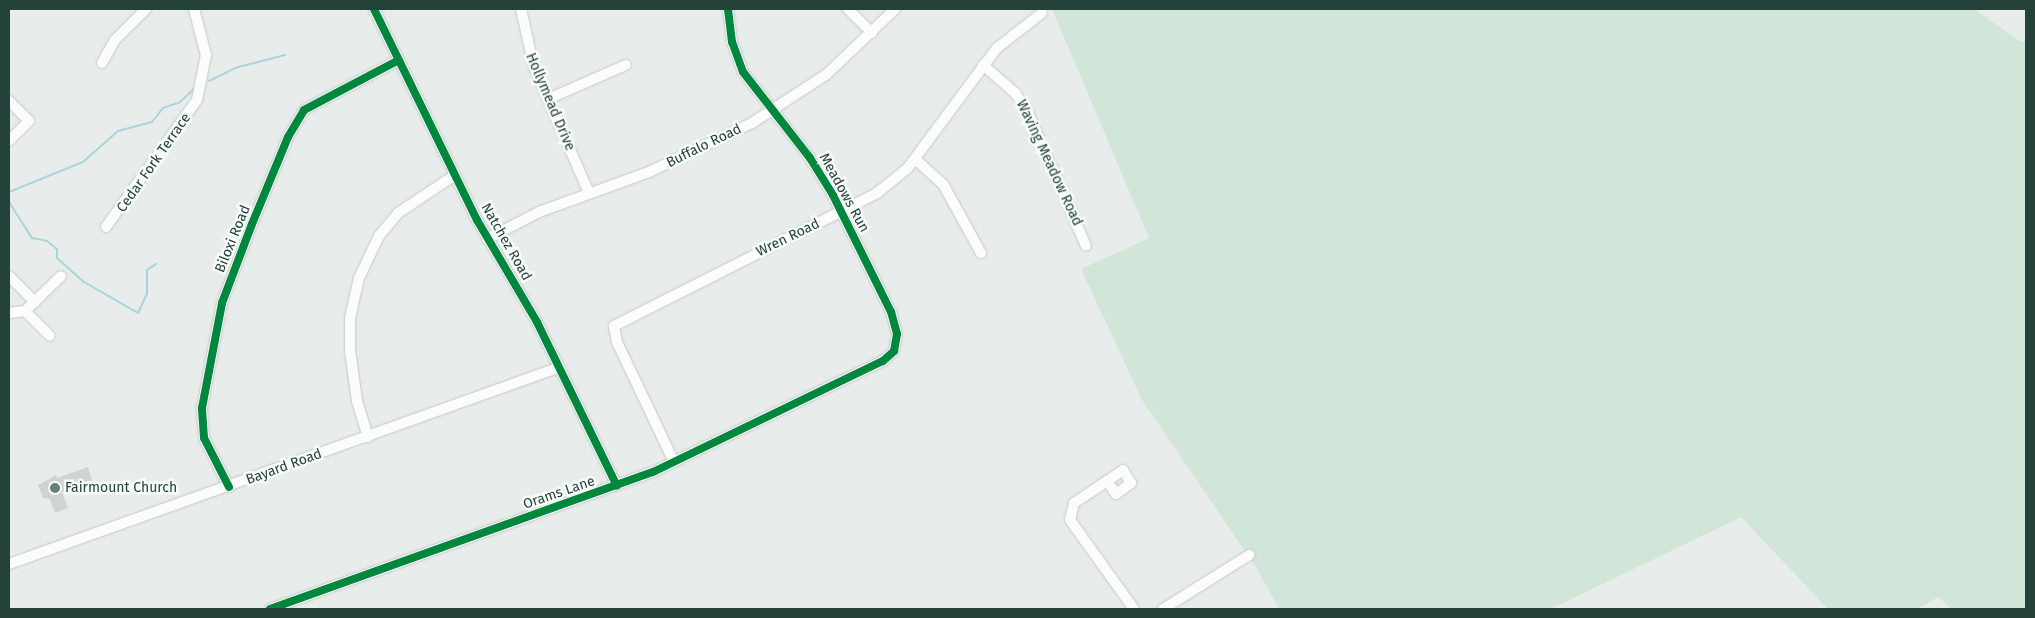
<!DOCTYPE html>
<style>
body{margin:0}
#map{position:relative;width:2035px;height:618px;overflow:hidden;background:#e8edeb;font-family:"Fira Sans",sans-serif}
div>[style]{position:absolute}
.green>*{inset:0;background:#d1e6d8}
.stream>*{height:2px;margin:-1px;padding:0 1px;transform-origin:1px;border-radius:1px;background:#a9d4db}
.building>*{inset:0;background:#cfd4d2}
.roads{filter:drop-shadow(0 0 1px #c5cac8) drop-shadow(0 0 1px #c5cac8)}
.minor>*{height:10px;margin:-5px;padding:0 5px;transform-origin:5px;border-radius:5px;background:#fcfcfc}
.cycleway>*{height:8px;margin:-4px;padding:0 4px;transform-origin:4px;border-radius:4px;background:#00873e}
.dots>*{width:14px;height:14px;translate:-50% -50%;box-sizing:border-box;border:2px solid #f7fbf9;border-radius:50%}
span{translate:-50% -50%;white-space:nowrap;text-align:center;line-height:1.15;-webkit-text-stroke:5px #f7fbf9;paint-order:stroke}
.street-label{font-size:14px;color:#24423a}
.poi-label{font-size:14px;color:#24423a}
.left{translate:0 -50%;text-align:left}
.frame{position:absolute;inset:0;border:10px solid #24423a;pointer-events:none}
</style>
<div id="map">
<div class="green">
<div style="clip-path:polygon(1052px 9px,1974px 9px,2021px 42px,2026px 40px,2026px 609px,1952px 609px,1938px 597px,1918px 609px,1828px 609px,1741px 517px,1551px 609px,1279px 609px,1257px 569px,1142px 400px,1081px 269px,1149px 238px)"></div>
</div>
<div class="stream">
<div style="left:209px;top:81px;width:32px;rotate:-26deg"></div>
<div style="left:238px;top:67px;width:49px;rotate:-14.3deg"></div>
<div style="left:9px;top:192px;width:80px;rotate:-22.1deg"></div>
<div style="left:83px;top:162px;width:47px;rotate:-41.5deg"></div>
<div style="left:118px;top:131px;width:35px;rotate:-15deg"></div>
<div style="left:152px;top:122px;width:18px;rotate:-52deg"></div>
<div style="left:163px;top:108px;width:18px;rotate:-19deg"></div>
<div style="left:180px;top:102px;width:22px;rotate:-43deg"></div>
<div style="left:9px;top:202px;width:43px;rotate:57.4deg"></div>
<div style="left:32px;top:238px;width:15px;rotate:11deg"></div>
<div style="left:47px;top:241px;width:13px;rotate:39deg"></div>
<div style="left:57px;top:249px;width:9px;rotate:90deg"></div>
<div style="left:57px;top:258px;width:36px;rotate:42deg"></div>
<div style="left:84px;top:282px;width:62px;rotate:29.9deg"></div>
<div style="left:138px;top:313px;width:21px;rotate:-65deg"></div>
<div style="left:147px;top:294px;width:24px;rotate:-90deg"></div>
<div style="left:147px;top:270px;width:11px;rotate:-34deg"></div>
</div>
<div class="building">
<div style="clip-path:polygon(88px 467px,92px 481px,62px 492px,68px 508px,55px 513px,50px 499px,43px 498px,38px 485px,56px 475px,57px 478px)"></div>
</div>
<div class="roads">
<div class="minor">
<div style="left:374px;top:9px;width:235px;rotate:64deg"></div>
<div style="left:477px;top:220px;width:118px;rotate:59.5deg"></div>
<div style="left:537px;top:322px;width:182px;rotate:64deg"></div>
<div style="left:521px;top:9px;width:59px;rotate:77.4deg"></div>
<div style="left:534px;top:67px;width:137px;rotate:66.4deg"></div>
<div style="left:848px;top:9px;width:34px;rotate:45deg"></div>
<div style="left:102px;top:63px;width:26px;rotate:-61deg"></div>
<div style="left:115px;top:40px;width:44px;rotate:-45deg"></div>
<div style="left:983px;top:65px;width:43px;rotate:41.2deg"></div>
<div style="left:1015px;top:93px;width:19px;rotate:54deg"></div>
<div style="left:1026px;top:108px;width:150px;rotate:66.5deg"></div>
<div style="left:548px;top:99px;width:85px;rotate:-23.6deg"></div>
<div style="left:9px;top:101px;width:28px;rotate:45deg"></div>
<div style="left:29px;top:121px;width:28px;rotate:135deg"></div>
<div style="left:915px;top:159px;width:38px;rotate:42deg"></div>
<div style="left:943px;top:184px;width:79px;rotate:61.2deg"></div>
<div style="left:106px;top:227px;width:156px;rotate:-54.4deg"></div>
<div style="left:197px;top:100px;width:46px;rotate:-78.7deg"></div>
<div style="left:206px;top:55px;width:48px;rotate:-104.6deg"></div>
<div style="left:487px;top:239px;width:59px;rotate:-27.4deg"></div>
<div style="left:539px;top:212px;width:117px;rotate:-20deg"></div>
<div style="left:649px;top:172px;width:114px;rotate:-25.4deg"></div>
<div style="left:752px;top:123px;width:90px;rotate:-33.2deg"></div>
<div style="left:827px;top:74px;width:94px;rotate:-43.7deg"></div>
<div style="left:9px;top:276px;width:37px;rotate:45deg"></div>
<div style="left:25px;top:311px;width:35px;rotate:45deg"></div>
<div style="left:9px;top:313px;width:16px;rotate:-7deg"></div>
<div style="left:25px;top:311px;width:50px;rotate:-44.2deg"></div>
<div style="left:368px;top:437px;width:38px;rotate:-107deg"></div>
<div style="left:357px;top:401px;width:51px;rotate:-97.8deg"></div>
<div style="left:350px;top:350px;width:32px;rotate:-90deg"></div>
<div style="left:350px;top:318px;width:41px;rotate:-77.3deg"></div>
<div style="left:359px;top:278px;width:47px;rotate:-64.5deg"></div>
<div style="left:379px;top:236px;width:30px;rotate:-50deg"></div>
<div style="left:398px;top:213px;width:69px;rotate:-33.7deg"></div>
<div style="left:674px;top:462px;width:133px;rotate:-115.4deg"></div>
<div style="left:617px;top:342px;width:16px;rotate:-101deg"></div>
<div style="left:614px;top:326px;width:295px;rotate:-26.8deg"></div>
<div style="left:877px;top:193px;width:38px;rotate:-39deg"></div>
<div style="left:907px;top:169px;width:151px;rotate:-53.4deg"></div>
<div style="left:997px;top:48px;width:57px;rotate:-37.9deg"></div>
<div style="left:1107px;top:481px;width:16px;rotate:55deg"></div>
<div style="left:1116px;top:494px;width:19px;rotate:-36deg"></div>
<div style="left:1131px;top:483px;width:15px;rotate:-122deg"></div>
<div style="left:1123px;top:470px;width:19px;rotate:145deg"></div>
<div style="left:1107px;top:481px;width:40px;rotate:146deg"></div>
<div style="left:1074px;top:503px;width:17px;rotate:103deg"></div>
<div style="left:1070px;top:520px;width:110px;rotate:54.3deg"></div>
<div style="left:229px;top:487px;width:55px;rotate:-117deg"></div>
<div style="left:204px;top:438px;width:30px;rotate:-94deg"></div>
<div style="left:202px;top:408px;width:107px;rotate:-79.2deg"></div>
<div style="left:222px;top:303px;width:85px;rotate:-69.2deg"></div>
<div style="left:252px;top:224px;width:94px;rotate:-67.5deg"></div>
<div style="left:288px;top:137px;width:31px;rotate:-59deg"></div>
<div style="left:304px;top:110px;width:107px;rotate:-27.8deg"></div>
<div style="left:9px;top:564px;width:585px;rotate:-19.67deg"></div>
<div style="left:270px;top:609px;width:407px;rotate:-19.7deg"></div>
<div style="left:653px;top:472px;width:255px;rotate:-25.8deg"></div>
<div style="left:883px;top:361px;width:15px;rotate:-42deg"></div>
<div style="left:894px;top:351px;width:17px;rotate:-80deg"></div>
<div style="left:897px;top:334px;width:23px;rotate:-105deg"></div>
<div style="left:891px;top:312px;width:131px;rotate:-116.4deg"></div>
<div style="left:833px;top:195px;width:44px;rotate:-121.9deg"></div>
<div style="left:810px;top:158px;width:109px;rotate:-127.9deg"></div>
<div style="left:743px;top:72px;width:32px;rotate:-110deg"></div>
<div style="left:732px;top:42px;width:33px;rotate:-97deg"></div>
<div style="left:1163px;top:609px;width:102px;rotate:-32.1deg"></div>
</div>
</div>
<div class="cycleway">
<div style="left:374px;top:9px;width:235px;rotate:64deg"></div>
<div style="left:477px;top:220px;width:118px;rotate:59.5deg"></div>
<div style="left:537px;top:322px;width:182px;rotate:64deg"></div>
<div style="left:229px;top:487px;width:55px;rotate:-117deg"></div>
<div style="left:204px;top:438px;width:30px;rotate:-94deg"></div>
<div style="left:202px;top:408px;width:107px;rotate:-79.2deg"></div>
<div style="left:222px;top:303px;width:85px;rotate:-69.2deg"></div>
<div style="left:252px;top:224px;width:94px;rotate:-67.5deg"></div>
<div style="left:288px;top:137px;width:31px;rotate:-59deg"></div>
<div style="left:304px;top:110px;width:107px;rotate:-27.8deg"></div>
<div style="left:270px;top:609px;width:407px;rotate:-19.7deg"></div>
<div style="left:653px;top:472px;width:255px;rotate:-25.8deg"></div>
<div style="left:883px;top:361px;width:15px;rotate:-42deg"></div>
<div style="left:894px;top:351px;width:17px;rotate:-80deg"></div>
<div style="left:897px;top:334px;width:23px;rotate:-105deg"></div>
<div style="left:891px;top:312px;width:131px;rotate:-116.4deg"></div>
<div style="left:833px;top:195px;width:44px;rotate:-121.9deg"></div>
<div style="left:810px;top:158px;width:109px;rotate:-127.9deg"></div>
<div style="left:743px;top:72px;width:32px;rotate:-110deg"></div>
<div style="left:732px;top:42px;width:33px;rotate:-97deg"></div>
</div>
<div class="dots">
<div style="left:55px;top:488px;background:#697e78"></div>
</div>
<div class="street-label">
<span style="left:550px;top:102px;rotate:67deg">Hollymead Drive</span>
<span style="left:704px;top:146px;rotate:-26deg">Buffalo Road</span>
<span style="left:154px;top:163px;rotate:-55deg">Cedar Fork Terrace</span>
<span style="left:1049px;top:163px;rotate:65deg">Waving Meadow Road</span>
<span style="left:844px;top:193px;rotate:61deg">Meadows Run</span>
<span style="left:788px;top:238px;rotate:-26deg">Wren Road</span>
<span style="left:233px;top:239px;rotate:-68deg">Biloxi Road</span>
<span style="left:506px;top:242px;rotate:60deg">Natchez Road</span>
<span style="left:284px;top:467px;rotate:-20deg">Bayard Road</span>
<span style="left:559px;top:493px;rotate:-19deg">Orams Lane</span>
</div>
<div class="poi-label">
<span class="left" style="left:65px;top:488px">Fairmount Church</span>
</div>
<div class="frame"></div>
</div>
